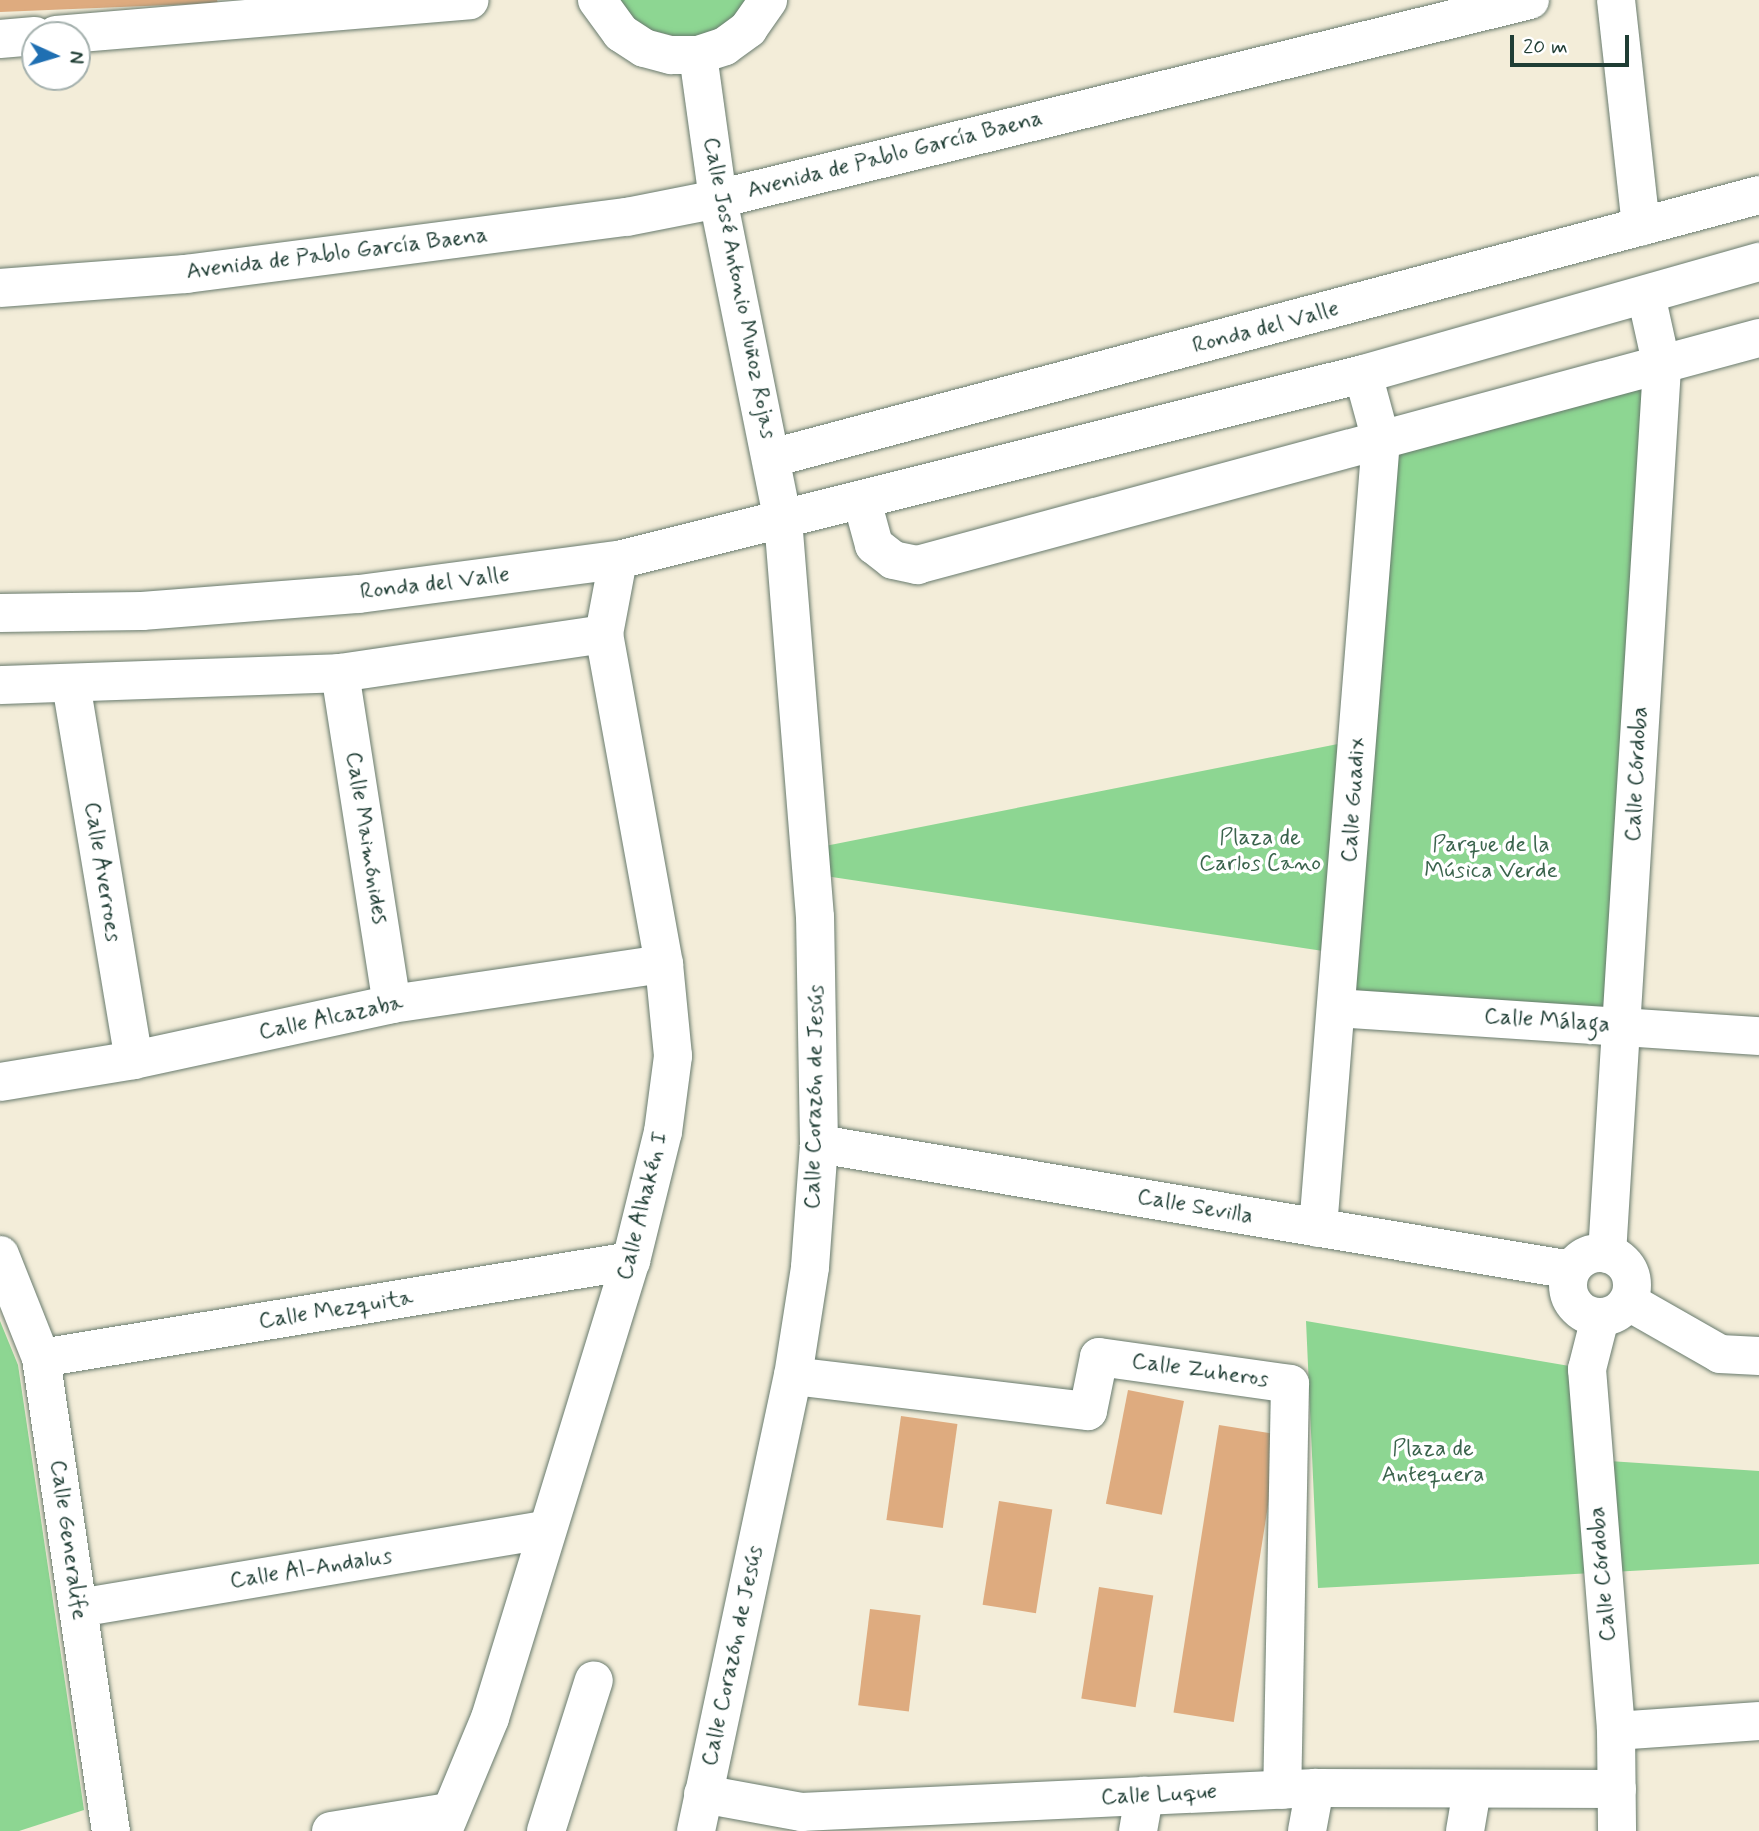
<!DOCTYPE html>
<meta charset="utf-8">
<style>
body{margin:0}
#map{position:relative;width:1759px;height:1831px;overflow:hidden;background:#f3edd9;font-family:Mynerve,sans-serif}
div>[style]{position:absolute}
.green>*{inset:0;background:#8dd692}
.building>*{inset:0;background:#deab7f;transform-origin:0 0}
.roads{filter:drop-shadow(0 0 2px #697b6e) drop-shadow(0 0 2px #697b6e)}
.street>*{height:38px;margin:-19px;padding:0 19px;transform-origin:19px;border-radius:19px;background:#fff}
.street>.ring{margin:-19px;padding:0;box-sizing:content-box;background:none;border:38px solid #fff;border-radius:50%}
.secondary>*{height:38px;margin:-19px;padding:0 19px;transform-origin:19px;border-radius:19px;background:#fff}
span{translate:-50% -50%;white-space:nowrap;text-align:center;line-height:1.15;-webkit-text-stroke:7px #fff;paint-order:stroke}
.street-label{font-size:23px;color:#1f3d34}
.park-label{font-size:23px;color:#3a634c}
.north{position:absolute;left:21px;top:21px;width:70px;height:70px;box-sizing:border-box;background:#fff;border:2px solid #a5b1ae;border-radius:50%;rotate:94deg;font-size:19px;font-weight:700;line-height:28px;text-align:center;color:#1f3d34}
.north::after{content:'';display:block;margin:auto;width:24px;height:32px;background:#1f6fb2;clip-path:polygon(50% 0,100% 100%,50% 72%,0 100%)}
.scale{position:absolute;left:1510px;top:35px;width:119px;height:32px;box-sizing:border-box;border:4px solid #1f3d34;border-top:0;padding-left:9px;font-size:21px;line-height:24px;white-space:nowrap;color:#1f3d34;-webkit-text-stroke:5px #fff;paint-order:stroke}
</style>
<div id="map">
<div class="green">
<div style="clip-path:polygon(618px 0,749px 0,734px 20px,713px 34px,690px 40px,642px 28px)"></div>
<div style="clip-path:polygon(1662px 367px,1622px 1026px,1336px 1008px,1343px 954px,812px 874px,810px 849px,1358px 740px,1381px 440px)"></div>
<div style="clip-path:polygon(0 1321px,18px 1365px,84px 1810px,19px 1831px,0 1831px)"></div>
<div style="clip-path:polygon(1306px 1321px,1587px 1369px,1594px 1460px,1759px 1471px,1759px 1564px,1318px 1588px)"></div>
</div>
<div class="building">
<div style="clip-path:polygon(0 0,217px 0,218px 3px,0 12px)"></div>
<div style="left:1128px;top:1390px;width:57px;height:116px;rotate:11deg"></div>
<div style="left:901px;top:1416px;width:57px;height:105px;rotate:8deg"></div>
<div style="left:1219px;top:1425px;width:61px;height:291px;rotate:9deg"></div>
<div style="left:999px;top:1501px;width:54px;height:105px;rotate:9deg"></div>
<div style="left:1099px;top:1587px;width:55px;height:113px;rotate:9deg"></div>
<div style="left:870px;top:1609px;width:51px;height:97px;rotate:7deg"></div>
</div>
<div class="roads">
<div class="street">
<div style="left:1616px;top:0;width:228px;rotate:83.7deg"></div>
<div style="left:56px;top:35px;width:415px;rotate:-4.8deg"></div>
<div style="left:0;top:39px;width:35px;rotate:-5deg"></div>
<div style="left:0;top:288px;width:187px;rotate:-4.3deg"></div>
<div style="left:186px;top:274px;width:445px;rotate:-7.4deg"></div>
<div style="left:627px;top:217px;width:93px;rotate:-11.2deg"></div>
<div style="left:718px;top:199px;width:836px;rotate:-13.77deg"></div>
<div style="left:772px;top:458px;width:1021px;rotate:-14.92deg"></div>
<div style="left:862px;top:501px;width:46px;rotate:74.7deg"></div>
<div style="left:874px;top:545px;width:24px;rotate:38deg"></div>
<div style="left:893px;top:560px;width:25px;rotate:12deg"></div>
<div style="left:917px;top:565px;width:872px;rotate:-15.09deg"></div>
<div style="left:340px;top:673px;width:335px;rotate:81.1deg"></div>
<div style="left:71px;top:684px;width:381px;rotate:80.5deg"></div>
<div style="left:0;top:685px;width:340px;rotate:-2deg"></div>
<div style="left:340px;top:673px;width:267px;rotate:-8.4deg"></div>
<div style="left:1336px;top:1008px;width:424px;rotate:3.8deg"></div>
<div style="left:0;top:1082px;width:136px;rotate:-9.3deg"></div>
<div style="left:134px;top:1060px;width:264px;rotate:-12.2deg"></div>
<div style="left:392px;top:1004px;width:275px;rotate:-8.4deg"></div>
<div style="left:819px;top:1144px;width:762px;rotate:9.51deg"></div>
<div style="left:1318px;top:1228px;width:791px;rotate:-85.43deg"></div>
<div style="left:1381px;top:440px;width:68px;rotate:-105.3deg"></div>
<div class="ring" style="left:1568px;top:1253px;width:26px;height:26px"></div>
<div style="left:1607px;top:1254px;width:889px;rotate:-86.45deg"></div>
<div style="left:1662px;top:367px;width:74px;rotate:-102.5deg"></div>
<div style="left:0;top:1255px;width:111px;rotate:68.3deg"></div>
<div style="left:41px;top:1358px;width:478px;rotate:81.6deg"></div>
<div style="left:1629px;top:1302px;width:105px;rotate:29.7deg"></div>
<div style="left:1720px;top:1354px;width:39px;rotate:3deg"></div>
<div style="left:1600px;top:1318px;width:53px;rotate:104.3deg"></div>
<div style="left:1587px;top:1369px;width:363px;rotate:85.4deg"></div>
<div style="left:1616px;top:1731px;width:100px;rotate:89.4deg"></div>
<div style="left:41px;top:1358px;width:598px;rotate:-9.34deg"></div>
<div style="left:793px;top:1376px;width:297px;rotate:6.8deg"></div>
<div style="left:1088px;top:1411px;width:55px;rotate:-78.5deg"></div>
<div style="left:1099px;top:1357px;width:193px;rotate:8deg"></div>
<div style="left:1290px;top:1384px;width:406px;rotate:91.1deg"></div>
<div style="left:78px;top:1608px;width:473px;rotate:-9.5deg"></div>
<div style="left:1616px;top:1731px;width:143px;rotate:-4deg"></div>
<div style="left:703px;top:1794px;width:100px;rotate:10.4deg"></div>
<div style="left:801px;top:1812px;width:515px;rotate:-2.67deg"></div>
<div style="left:1315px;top:1788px;width:302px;rotate:0.2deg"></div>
<div style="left:331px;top:1831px;width:119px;rotate:-9.2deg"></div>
<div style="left:443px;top:1831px;width:122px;rotate:-67.4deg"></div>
<div style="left:490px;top:1718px;width:478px;rotate:-72.9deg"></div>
<div style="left:631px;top:1261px;width:133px;rotate:-76.1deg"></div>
<div style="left:663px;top:1132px;width:77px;rotate:-82.5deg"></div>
<div style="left:673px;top:1056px;width:92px;rotate:-95.6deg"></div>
<div style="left:664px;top:964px;width:335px;rotate:-100.3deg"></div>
<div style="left:604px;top:634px;width:75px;rotate:-79.3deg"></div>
<div style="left:546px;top:1831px;width:158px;rotate:-72.4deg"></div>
<div style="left:696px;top:1831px;width:465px;rotate:-78deg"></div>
<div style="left:793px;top:1376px;width:110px;rotate:-81.1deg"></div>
<div style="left:810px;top:1267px;width:123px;rotate:-85.8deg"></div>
<div style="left:819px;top:1144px;width:227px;rotate:-91deg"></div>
<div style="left:815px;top:917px;width:397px;rotate:-94.6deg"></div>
<div style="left:1138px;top:1831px;width:36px;rotate:-80deg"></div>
<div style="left:1307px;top:1831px;width:44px;rotate:-79.5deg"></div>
<div style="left:1465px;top:1831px;width:42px;rotate:-80.3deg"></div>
</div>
<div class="secondary">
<div style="left:597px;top:0;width:41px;rotate:54deg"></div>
<div style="left:621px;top:33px;width:27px;rotate:33deg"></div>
<div style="left:644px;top:48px;width:28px;rotate:15deg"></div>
<div style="left:671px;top:55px;width:27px"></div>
<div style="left:698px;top:55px;width:28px;rotate:-18deg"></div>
<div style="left:725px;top:46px;width:29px;rotate:-36deg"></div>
<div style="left:748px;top:29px;width:35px;rotate:-55deg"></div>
<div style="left:698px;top:55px;width:145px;rotate:82.1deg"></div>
<div style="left:718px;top:199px;width:328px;rotate:78.6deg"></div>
<div style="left:0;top:613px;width:142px;rotate:-0.8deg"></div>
<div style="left:142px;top:611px;width:218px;rotate:-4.5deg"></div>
<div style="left:359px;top:594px;width:261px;rotate:-7.5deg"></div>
<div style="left:618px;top:560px;width:768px;rotate:-14.02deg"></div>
<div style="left:1363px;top:374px;width:412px;rotate:-15.8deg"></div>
</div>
</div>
<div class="street-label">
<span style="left:895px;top:155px;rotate:-14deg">Avenida de Pablo García Baena</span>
<span style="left:337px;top:254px;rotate:-7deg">Avenida de Pablo García Baena</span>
<span style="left:739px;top:288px;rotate:79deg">Calle José Antonio Muñoz Rojas</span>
<span style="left:1266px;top:328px;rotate:-15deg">Ronda del Valle</span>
<span style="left:435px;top:584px;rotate:-7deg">Ronda del Valle</span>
<span style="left:1637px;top:774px;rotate:-87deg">Calle Córdoba</span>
<span style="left:1354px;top:800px;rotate:-86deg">Calle Guadix</span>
<span style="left:366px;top:838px;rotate:81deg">Calle Maimónides</span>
<span style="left:102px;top:872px;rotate:81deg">Calle Averroes</span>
<span style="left:331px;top:1018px;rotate:-12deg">Calle Alcazaba</span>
<span style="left:1547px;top:1021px;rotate:4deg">Calle Málaga</span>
<span style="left:815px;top:1097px;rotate:-89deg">Calle Corazón de Jesús</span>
<span style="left:643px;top:1206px;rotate:-76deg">Calle Alhakén I</span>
<span style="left:1195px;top:1207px;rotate:10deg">Calle Sevilla</span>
<span style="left:336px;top:1310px;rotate:-9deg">Calle Mezquita</span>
<span style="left:1200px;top:1371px;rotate:8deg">Calle Zuheros</span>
<span style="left:68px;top:1540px;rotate:82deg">Calle Generalife</span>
<span style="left:311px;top:1569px;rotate:-9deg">Calle Al-Andalus</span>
<span style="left:1603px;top:1574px;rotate:-95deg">Calle Córdoba</span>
<span style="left:733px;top:1656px;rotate:-78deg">Calle Corazón de Jesús</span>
<span style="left:1159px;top:1795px;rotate:-3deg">Calle Luque</span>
</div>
<div class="park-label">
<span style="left:1260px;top:851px">Plaza de<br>Carlos Cano</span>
<span style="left:1491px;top:858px">Parque de la<br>Música Verde</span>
<span style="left:1433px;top:1462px">Plaza de<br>Antequera</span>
</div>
<div class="north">N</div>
<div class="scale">20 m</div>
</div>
